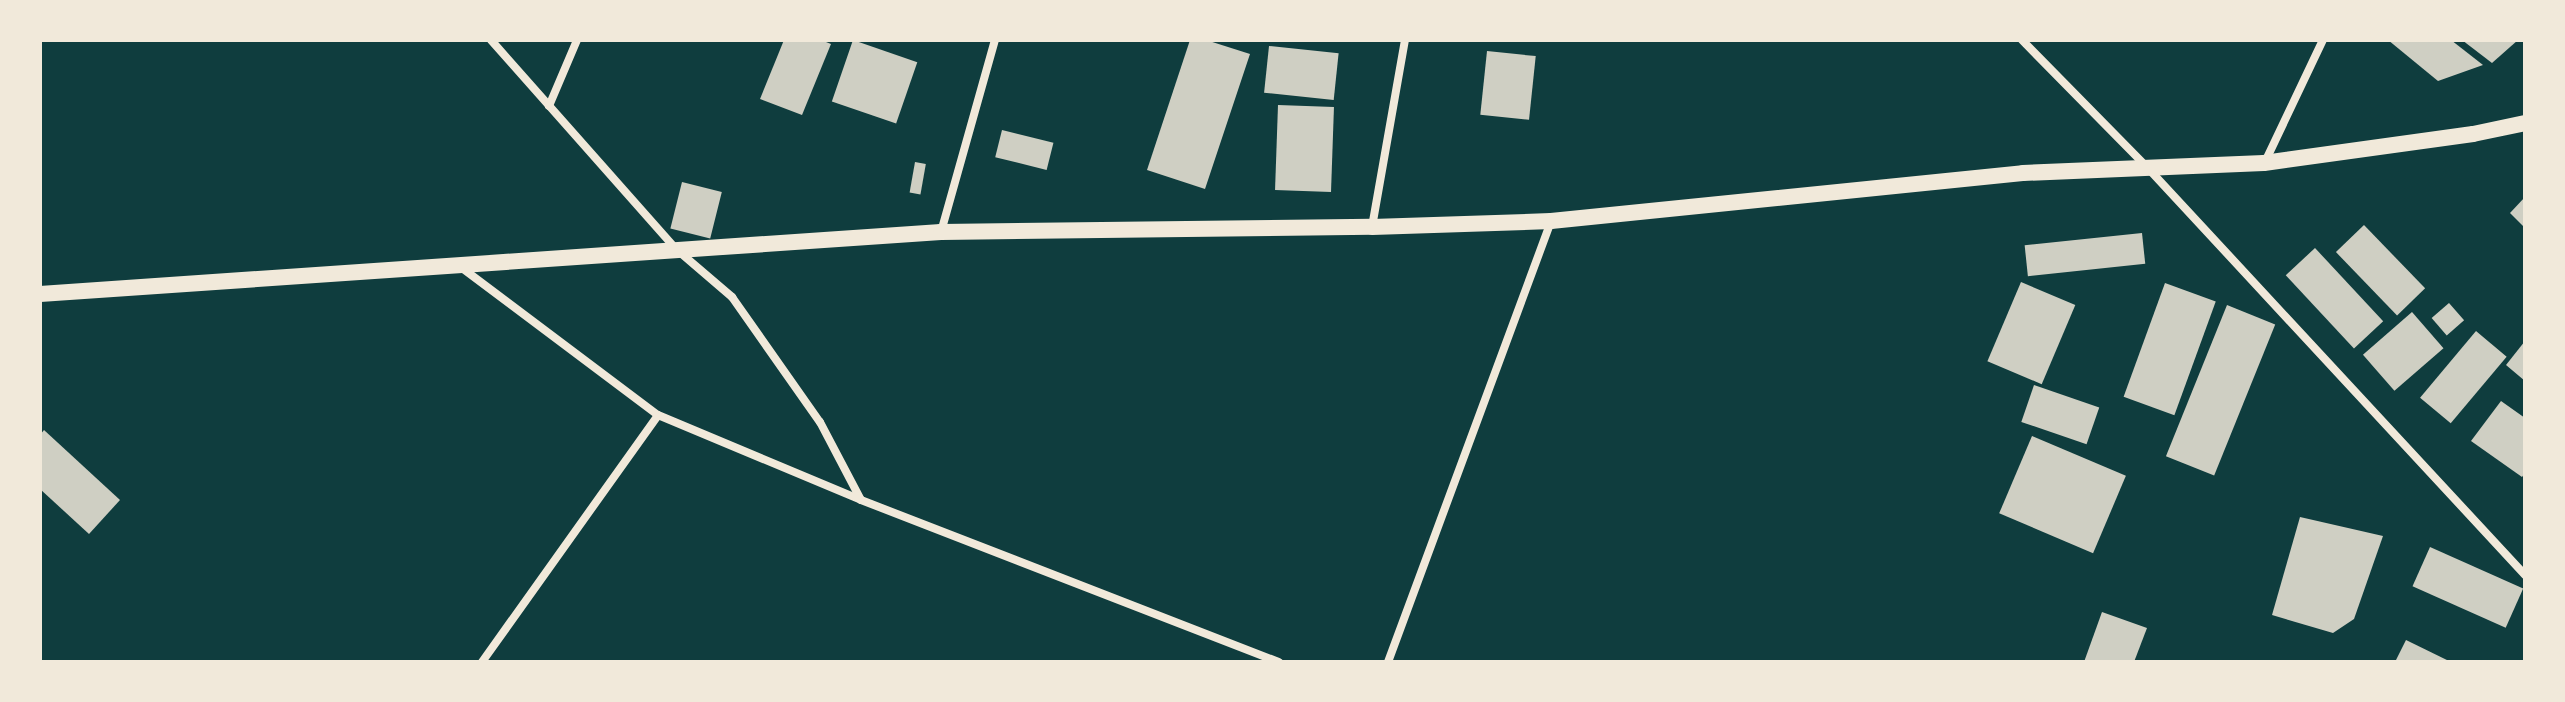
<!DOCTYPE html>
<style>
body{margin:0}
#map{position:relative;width:2565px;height:702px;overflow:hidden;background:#0f3d3e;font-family:"Fira Sans Condensed",sans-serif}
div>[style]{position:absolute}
.building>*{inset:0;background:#cfcfc3;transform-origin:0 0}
.minor>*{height:8px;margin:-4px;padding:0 4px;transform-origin:4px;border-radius:4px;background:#f1e9da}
.secondary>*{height:16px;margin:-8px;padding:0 8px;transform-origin:8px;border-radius:8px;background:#f1e9da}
span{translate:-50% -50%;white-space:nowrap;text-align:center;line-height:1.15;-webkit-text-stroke:7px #f1e9da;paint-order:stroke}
.frame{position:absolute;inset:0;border:42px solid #f1e9da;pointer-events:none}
</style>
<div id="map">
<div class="building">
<div style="clip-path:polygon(784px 40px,821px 40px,831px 44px,802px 115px,760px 99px)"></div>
<div style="left:853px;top:40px;width:68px;height:65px;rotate:19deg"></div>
<div style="clip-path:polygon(1190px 40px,1206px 40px,1250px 54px,1205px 189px,1147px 170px)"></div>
<div style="clip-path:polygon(2388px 40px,2451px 40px,2483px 65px,2438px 81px)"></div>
<div style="clip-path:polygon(2462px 40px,2518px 40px,2492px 63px)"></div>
<div style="left:1269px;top:46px;width:70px;height:47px;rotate:6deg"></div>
<div style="left:1487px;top:51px;width:49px;height:64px;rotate:6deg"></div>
<div style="left:1278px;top:105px;width:56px;height:85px;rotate:2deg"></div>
<div style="left:1002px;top:130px;width:53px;height:28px;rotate:14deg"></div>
<div style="left:915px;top:162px;width:11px;height:31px;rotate:10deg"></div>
<div style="left:682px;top:182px;width:41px;height:48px;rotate:14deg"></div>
<div style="clip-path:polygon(2525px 197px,2525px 228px,2510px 213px)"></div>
<div style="left:2364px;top:225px;width:88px;height:39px;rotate:46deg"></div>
<div style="left:2142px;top:233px;width:31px;height:118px;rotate:84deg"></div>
<div style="left:2315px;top:248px;width:100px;height:40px;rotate:47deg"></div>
<div style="left:2021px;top:282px;width:59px;height:86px;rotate:23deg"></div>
<div style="left:2165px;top:283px;width:54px;height:121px;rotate:20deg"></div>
<div style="left:2449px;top:303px;width:23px;height:23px;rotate:49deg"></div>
<div style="left:2227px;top:305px;width:52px;height:163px;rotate:22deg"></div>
<div style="left:2412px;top:312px;width:48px;height:65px;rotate:49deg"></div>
<div style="left:2476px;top:331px;width:40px;height:87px;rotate:40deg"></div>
<div style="clip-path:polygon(2525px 341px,2525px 381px,2506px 365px)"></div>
<div style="left:2034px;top:385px;width:69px;height:39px;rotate:19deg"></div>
<div style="clip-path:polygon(2501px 401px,2525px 418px,2525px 473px,2522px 477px,2471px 441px)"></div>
<div style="clip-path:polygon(44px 430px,120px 500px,89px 534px,40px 489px,40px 435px)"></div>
<div style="left:2032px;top:436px;width:102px;height:84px;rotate:23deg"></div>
<div style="clip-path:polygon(2300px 517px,2383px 536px,2354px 619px,2333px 633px,2272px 615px)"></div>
<div style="left:2430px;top:547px;width:102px;height:43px;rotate:24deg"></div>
<div style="clip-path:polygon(2102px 612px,2147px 628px,2134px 662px,2084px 662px)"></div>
<div style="clip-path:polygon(2406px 640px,2451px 662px,2395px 662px)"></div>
</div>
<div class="minor">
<div style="left:491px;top:40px;width:279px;rotate:48.5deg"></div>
<div style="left:676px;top:249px;width:74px;rotate:40.6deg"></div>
<div style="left:732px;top:297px;width:153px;rotate:54.9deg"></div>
<div style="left:820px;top:422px;width:88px;rotate:62.3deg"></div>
<div style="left:2022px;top:40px;width:175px;rotate:45.5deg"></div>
<div style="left:2145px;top:165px;width:559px;rotate:47.17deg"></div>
<div style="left:549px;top:106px;width:72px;rotate:-67deg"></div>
<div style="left:2265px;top:162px;width:135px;rotate:-64.6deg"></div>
<div style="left:1372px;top:227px;width:190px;rotate:-80deg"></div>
<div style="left:941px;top:232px;width:199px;rotate:-74.3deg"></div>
<div style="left:462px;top:268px;width:245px;rotate:36.9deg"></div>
<div style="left:658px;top:415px;width:220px;rotate:22.7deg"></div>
<div style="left:861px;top:500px;width:448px;rotate:21.2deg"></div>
<div style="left:482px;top:662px;width:303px;rotate:-54.5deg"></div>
<div style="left:1388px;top:662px;width:470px;rotate:-69.7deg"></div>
</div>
<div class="secondary">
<div style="left:40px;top:294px;width:903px;rotate:-3.94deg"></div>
<div style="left:941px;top:232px;width:431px;rotate:-0.7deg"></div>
<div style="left:1372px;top:227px;width:179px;rotate:-1.9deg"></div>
<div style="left:1551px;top:221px;width:474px;rotate:-5.8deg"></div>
<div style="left:2023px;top:173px;width:241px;rotate:-2.4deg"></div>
<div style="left:2264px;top:163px;width:211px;rotate:-7.9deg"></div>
<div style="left:2473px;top:134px;width:53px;rotate:-11.9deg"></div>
</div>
<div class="frame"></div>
</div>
